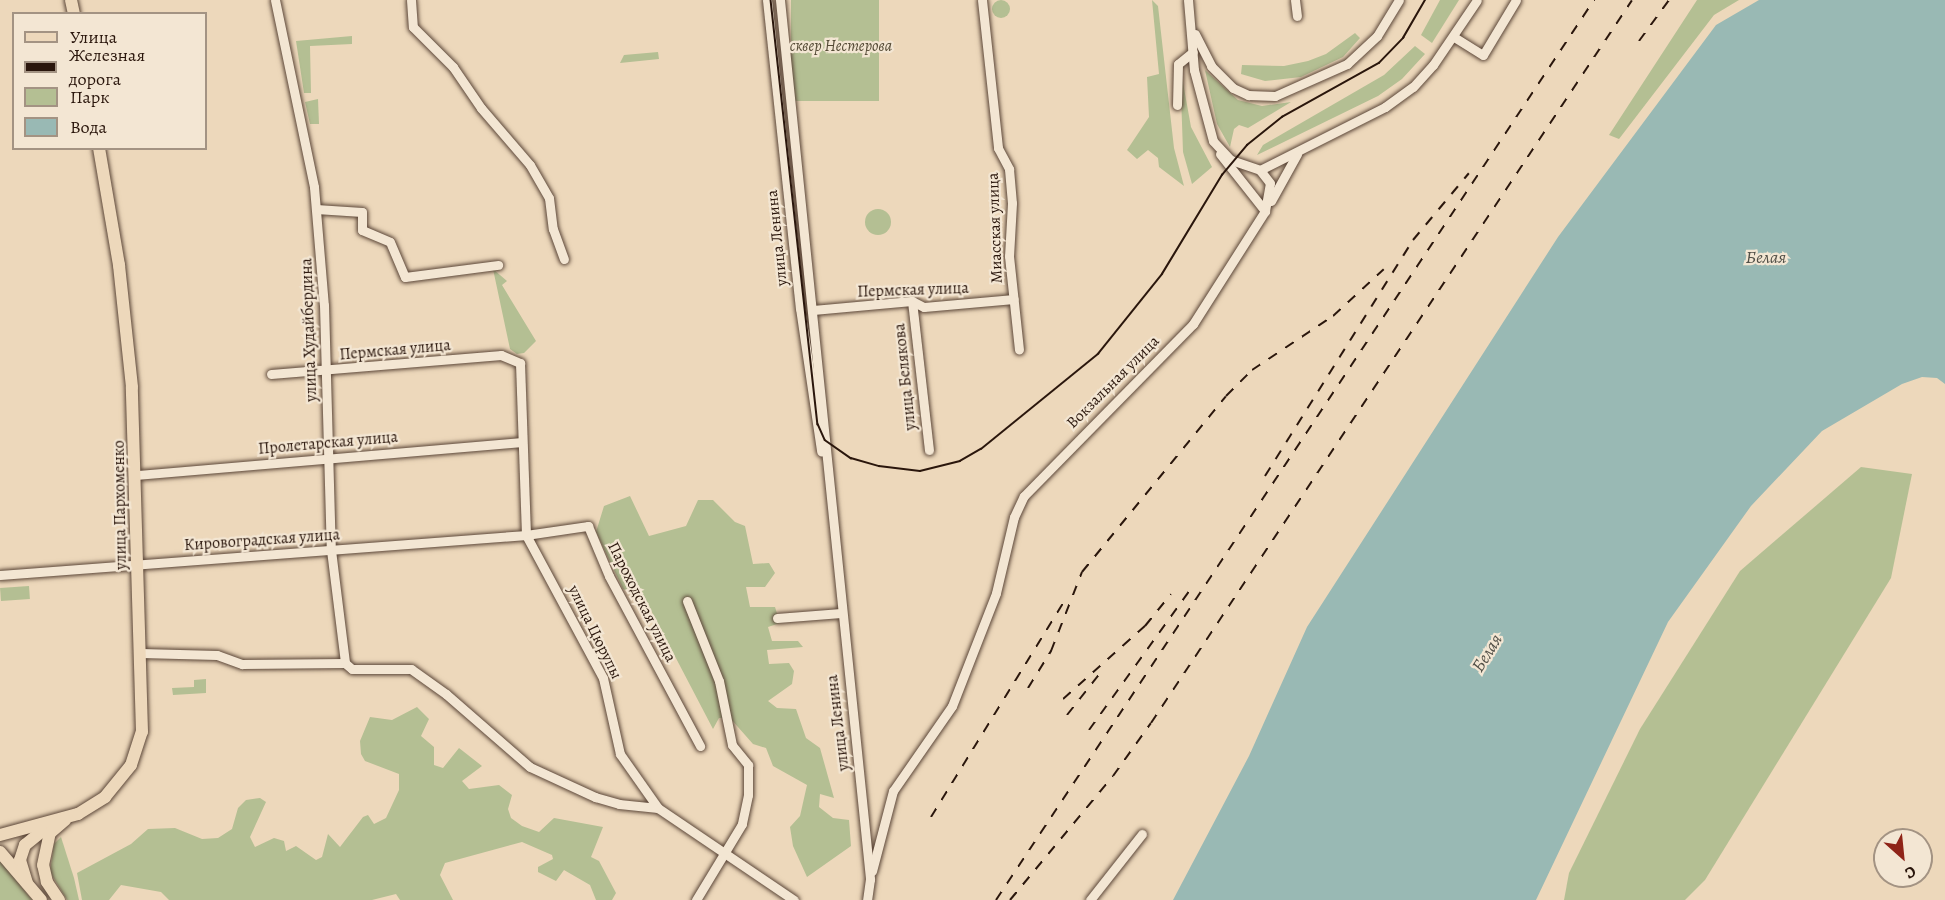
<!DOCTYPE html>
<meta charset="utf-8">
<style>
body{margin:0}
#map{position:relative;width:1945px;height:900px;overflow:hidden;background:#edd8bb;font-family:Alegreya,serif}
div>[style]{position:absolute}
.green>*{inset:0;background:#b4bf93;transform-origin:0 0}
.round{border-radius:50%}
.water>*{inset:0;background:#99b9b4}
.roads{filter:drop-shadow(0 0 2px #5b4638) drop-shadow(0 0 2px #5b4638)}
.minor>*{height:9px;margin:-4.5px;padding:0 4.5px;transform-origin:4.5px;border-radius:4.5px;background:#f3e6d3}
.major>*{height:12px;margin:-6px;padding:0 6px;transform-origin:6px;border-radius:6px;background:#edd8bb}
.tram>*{height:1.5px;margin:-0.75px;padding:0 0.75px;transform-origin:0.75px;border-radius:0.75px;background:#2a160c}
.rail>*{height:2px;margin-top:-1px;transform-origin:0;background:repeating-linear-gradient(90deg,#2a160c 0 10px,transparent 0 20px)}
span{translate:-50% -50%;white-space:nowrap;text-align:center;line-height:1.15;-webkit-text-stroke:4.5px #f3e6d3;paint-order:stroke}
.park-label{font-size:16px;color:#534934;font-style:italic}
.street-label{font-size:16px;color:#2a160c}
.water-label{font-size:18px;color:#514f47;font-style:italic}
.legend{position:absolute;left:12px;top:12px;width:195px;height:138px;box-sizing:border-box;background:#f3e6d3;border:2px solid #a39383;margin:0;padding:8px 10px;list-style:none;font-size:18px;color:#2a160c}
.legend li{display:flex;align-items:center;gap:12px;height:30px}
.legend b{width:30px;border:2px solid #a39383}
.north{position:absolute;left:1873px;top:828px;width:60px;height:60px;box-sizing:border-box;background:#f3e6d3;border:2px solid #a39383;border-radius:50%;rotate:153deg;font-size:16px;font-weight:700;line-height:24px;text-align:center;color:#2a160c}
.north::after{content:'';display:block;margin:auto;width:21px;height:27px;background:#8f2418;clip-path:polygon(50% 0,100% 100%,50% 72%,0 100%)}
</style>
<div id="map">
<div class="green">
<div class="round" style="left:992px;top:0;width:18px;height:18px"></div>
<div style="left:791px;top:0;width:88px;height:101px"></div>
<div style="clip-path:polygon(1152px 0,1158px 6px,1174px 148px,1184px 186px,1159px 167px,1158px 158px,1148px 150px,1137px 159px,1127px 150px,1149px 117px,1147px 77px,1159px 74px)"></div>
<div style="clip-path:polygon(1440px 0,1459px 0,1432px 43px,1421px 35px)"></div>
<div style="clip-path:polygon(1697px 0,1739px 0,1714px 15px,1619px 139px,1609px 135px)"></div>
<div style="clip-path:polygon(1355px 33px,1360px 38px,1343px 57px,1301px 77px,1265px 81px,1241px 74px,1242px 65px,1284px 66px,1308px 61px,1326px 54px)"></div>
<div style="clip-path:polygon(352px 36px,352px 44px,310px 46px,311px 93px,304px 93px,296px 41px)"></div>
<div style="clip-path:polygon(1415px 46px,1425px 54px,1402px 79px,1378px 96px,1257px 155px,1263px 145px,1384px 75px)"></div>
<div style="clip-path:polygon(658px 52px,659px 59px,620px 63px,624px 55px)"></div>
<div style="clip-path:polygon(1180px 66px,1191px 127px,1212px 167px,1192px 184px,1183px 152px)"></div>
<div style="clip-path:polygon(1205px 70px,1238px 100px,1262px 106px,1291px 102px,1248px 128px,1239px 125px,1234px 129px,1230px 147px,1217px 124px)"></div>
<div style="clip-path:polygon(318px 99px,319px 124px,310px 124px,305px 102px)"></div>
<div class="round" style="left:865px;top:209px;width:26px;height:26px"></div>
<div style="clip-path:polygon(493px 269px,507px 281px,502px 285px,536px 341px,524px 353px,517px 354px,510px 349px)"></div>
<div style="clip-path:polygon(1861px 467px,1912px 474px,1891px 578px,1705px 880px,1685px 900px,1564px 900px,1569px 873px,1640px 729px,1740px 571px)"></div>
<div style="clip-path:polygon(630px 496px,649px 536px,686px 526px,698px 500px,713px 500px,735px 522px,745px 526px,753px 564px,769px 563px,775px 573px,765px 587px,746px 587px,750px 607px,775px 607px,780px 623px,768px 627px,772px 641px,798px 641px,803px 647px,767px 650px,769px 664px,789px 663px,794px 671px,792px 684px,768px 701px,777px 708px,796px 709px,806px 738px,820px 748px,834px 798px,820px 794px,819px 807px,833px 818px,849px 820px,851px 846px,807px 877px,793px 846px,790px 827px,800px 816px,807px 785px,773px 766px,766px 748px,753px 744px,730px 718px,719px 718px,713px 729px,644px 597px,623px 589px,596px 532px,604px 506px)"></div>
<div style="left:29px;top:586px;width:13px;height:29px;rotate:86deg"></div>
<div style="clip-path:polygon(206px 679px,206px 693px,173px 695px,172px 688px,194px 687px,194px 680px)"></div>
<div style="clip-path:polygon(417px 707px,429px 719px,421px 736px,434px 747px,434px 765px,443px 768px,459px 748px,482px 766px,462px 781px,469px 789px,499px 785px,512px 795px,508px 809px,511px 818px,522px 826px,539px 832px,554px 818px,603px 827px,591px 857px,599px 861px,616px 893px,612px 900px,596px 900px,590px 885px,564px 870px,556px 881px,538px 872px,538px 867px,553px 859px,552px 855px,522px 842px,445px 863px,440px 875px,453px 900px,400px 900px,396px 894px,372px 900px,169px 900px,161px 892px,121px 885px,109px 900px,82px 900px,77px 873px,131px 844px,148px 829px,175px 828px,202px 839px,218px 838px,232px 829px,238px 808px,246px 800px,260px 798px,266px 802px,250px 837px,255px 847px,274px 838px,284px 841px,286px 851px,296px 846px,316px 860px,322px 857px,328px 834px,340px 847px,363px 817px,368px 815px,374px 824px,386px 818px,399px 790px,399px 774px,365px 761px,361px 754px,360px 741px,370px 717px,392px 720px)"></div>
<div style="clip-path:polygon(61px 837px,74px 878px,79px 900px,67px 900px,50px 872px,54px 844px)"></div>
<div style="clip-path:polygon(0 861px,3px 864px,32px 900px,0 900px)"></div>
</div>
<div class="water">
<div style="clip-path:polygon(1759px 0,1945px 0,1945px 384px,1937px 378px,1922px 377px,1902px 384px,1822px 431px,1751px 506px,1668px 622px,1536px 900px,1173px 900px,1249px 756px,1307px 627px,1558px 237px,1716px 25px)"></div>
</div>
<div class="roads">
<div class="minor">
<div style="left:275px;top:0;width:191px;rotate:78.2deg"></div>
<div style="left:314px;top:187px;width:118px;rotate:85.2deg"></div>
<div style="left:324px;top:305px;width:245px;rotate:88.4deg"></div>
<div style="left:331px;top:550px;width:114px;rotate:82.9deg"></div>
<div style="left:411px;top:0;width:27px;rotate:86deg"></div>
<div style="left:413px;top:27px;width:57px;rotate:45deg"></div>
<div style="left:453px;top:67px;width:50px;rotate:55.7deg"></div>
<div style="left:481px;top:108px;width:75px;rotate:49.3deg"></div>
<div style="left:530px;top:165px;width:38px;rotate:60deg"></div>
<div style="left:549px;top:198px;width:31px;rotate:83deg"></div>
<div style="left:553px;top:229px;width:32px;rotate:70deg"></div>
<div style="left:767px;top:0;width:310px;rotate:83.9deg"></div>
<div style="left:800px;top:308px;width:145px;rotate:81.6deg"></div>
<div style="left:780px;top:0;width:884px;rotate:84.15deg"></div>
<div style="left:870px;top:879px;width:21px;rotate:98deg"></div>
<div style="left:982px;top:0;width:149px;rotate:83.8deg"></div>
<div style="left:998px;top:148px;width:24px;rotate:62deg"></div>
<div style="left:1009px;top:169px;width:34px;rotate:85deg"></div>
<div style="left:1012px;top:203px;width:53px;rotate:93.2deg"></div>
<div style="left:1009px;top:256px;width:94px;rotate:83.9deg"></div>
<div style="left:1188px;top:0;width:70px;rotate:85.1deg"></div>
<div style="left:1194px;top:70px;width:73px;rotate:75deg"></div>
<div style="left:1213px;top:141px;width:26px;rotate:47deg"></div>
<div style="left:1231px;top:160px;width:31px;rotate:19deg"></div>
<div style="left:1260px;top:170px;width:140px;rotate:-26.7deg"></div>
<div style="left:1385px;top:107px;width:34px;rotate:-36deg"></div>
<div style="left:1413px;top:87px;width:30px;rotate:-48deg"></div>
<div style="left:1433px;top:65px;width:78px;rotate:-55.9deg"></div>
<div style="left:1295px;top:0;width:16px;rotate:83deg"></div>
<div style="left:1195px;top:34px;width:36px;rotate:63deg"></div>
<div style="left:1211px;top:66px;width:31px;rotate:45deg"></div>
<div style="left:1233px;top:88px;width:17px;rotate:25deg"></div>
<div style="left:1248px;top:95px;width:27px;rotate:2deg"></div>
<div style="left:1275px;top:96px;width:79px;rotate:-24deg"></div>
<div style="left:1347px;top:64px;width:41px;rotate:-43deg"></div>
<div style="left:1377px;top:36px;width:42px;rotate:-58.6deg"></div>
<div style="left:1454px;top:37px;width:34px;rotate:32deg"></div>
<div style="left:1483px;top:55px;width:64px;rotate:-59deg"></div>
<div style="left:1177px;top:105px;width:41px;rotate:-88.6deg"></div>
<div style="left:1178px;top:64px;width:19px;rotate:-39deg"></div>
<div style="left:1220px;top:154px;width:73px;rotate:51.7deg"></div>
<div style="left:1271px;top:201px;width:54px;rotate:-61deg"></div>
<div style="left:316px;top:209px;width:46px;rotate:3.7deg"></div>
<div style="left:362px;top:212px;width:18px;rotate:90deg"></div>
<div style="left:362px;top:230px;width:30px;rotate:23deg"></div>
<div style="left:390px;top:242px;width:38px;rotate:67deg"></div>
<div style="left:405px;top:277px;width:94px;rotate:-7.4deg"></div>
<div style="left:912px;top:301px;width:150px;rotate:83.5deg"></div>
<div style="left:813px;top:310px;width:99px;rotate:-5.2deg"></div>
<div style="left:912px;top:301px;width:13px;rotate:27deg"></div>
<div style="left:924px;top:307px;width:90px;rotate:-5.1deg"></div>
<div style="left:271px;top:374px;width:231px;rotate:-4.7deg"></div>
<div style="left:501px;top:355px;width:21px;rotate:23deg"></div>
<div style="left:520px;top:363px;width:172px;rotate:88deg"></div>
<div style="left:526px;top:535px;width:162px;rotate:61.7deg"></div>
<div style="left:603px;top:678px;width:78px;rotate:77.4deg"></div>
<div style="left:620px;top:754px;width:66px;rotate:54.9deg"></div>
<div style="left:137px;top:475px;width:385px;rotate:-4.9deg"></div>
<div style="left:0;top:575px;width:528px;rotate:-4.35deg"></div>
<div style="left:526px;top:535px;width:63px;rotate:-8.3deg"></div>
<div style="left:588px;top:526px;width:54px;rotate:67.2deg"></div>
<div style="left:609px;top:576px;width:193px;rotate:61.8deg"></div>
<div style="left:687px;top:601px;width:86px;rotate:68.2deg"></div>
<div style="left:719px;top:681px;width:65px;rotate:78.5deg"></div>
<div style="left:732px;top:745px;width:26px;rotate:51deg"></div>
<div style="left:748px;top:765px;width:30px;rotate:90deg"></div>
<div style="left:748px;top:795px;width:30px;rotate:102deg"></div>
<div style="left:742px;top:824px;width:89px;rotate:121.2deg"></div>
<div style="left:777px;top:618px;width:64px;rotate:-4.5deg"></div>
<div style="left:141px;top:653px;width:76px;rotate:1.5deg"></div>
<div style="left:217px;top:655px;width:27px;rotate:20deg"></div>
<div style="left:242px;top:664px;width:103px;rotate:-0.6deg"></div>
<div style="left:345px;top:663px;width:9px;rotate:41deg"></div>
<div style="left:352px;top:669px;width:59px"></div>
<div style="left:411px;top:669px;width:43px;rotate:35.5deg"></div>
<div style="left:446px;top:694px;width:111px;rotate:41deg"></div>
<div style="left:530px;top:767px;width:72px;rotate:24.8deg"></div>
<div style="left:595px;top:797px;width:25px;rotate:16deg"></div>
<div style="left:619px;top:804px;width:39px;rotate:6deg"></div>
<div style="left:658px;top:808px;width:164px;rotate:34.1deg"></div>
<div style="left:872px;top:871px;width:83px;rotate:-75.3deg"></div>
<div style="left:893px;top:791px;width:103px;rotate:-55.2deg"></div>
<div style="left:952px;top:706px;width:121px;rotate:-68.7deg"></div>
<div style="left:996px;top:593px;width:78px;rotate:-76.7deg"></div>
<div style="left:1014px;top:517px;width:23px;rotate:-65deg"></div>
<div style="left:1024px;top:496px;width:241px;rotate:-45.5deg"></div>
<div style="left:1193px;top:324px;width:134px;rotate:-57.5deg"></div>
<div style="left:1265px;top:211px;width:28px;rotate:-80deg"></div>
<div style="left:1270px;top:183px;width:16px;rotate:-128deg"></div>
<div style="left:1090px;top:900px;width:84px;rotate:-51.8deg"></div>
</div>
<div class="major">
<div style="left:71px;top:0;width:14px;rotate:78deg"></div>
<div style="left:0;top:835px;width:81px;rotate:-15.1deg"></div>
<div style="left:78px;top:814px;width:32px;rotate:-32deg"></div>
<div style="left:105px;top:797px;width:41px;rotate:-50.9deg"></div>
<div style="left:131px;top:765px;width:35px;rotate:-72deg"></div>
<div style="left:142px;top:732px;width:345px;rotate:-91.7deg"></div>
<div style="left:132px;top:387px;width:123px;rotate:-96.1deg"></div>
<div style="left:119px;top:265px;width:119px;rotate:-99.7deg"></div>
<div style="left:0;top:852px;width:63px;rotate:49.5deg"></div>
<div style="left:27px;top:883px;width:24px;rotate:-107deg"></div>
<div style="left:20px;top:860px;width:16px;rotate:-72deg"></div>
<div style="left:25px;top:845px;width:32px;rotate:-39deg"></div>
<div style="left:59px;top:900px;width:22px;rotate:-124deg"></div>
<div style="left:47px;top:882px;width:17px;rotate:-103deg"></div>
<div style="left:43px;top:865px;width:33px;rotate:-78deg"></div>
<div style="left:50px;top:833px;width:20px;rotate:-41deg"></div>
</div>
</div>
<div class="tram">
<div style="left:771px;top:0;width:427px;rotate:83.7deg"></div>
<div style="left:818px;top:424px;width:17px;rotate:66deg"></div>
<div style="left:825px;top:440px;width:32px;rotate:35deg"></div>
<div style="left:851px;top:458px;width:29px;rotate:16deg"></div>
<div style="left:879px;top:466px;width:41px;rotate:7deg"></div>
<div style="left:920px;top:471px;width:41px;rotate:-14deg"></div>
<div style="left:960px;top:461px;width:24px;rotate:-30deg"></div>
<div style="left:981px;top:449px;width:151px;rotate:-39.1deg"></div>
<div style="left:1098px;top:354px;width:102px;rotate:-51.3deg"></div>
<div style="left:1162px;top:274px;width:116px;rotate:-58.8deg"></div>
<div style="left:1222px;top:175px;width:39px;rotate:-50deg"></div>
<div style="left:1247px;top:145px;width:45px;rotate:-38.7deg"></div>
<div style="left:1282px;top:117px;width:111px;rotate:-29.1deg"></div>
<div style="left:1379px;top:63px;width:35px;rotate:-46deg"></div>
<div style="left:1403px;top:38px;width:44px;rotate:-59.9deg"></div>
</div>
<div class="rail">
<div style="left:1639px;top:41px;width:51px;rotate:-53.8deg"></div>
<div style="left:1265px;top:476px;width:279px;rotate:-57.9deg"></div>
<div style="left:1413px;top:240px;width:87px;rotate:-50.1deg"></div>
<div style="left:1028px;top:688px;width:44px;rotate:-58.1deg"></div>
<div style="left:1051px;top:651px;width:85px;rotate:-68.6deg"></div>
<div style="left:1082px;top:572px;width:227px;rotate:-50.7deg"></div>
<div style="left:1226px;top:396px;width:37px;rotate:-45deg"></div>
<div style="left:1252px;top:370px;width:97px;rotate:-33.7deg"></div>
<div style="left:1333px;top:316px;width:69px;rotate:-42.7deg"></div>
<div style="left:1063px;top:699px;width:110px;rotate:-41.7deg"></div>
<div style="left:1145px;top:626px;width:41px;rotate:-50.9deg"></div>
<div style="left:1067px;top:715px;width:55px;rotate:-51.7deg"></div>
<div style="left:1089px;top:730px;width:178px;rotate:-54.2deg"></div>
<div style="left:931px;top:817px;width:255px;rotate:-58.3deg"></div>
<div style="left:996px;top:900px;width:1081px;rotate:-56.4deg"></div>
<div style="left:1010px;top:900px;width:161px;rotate:-50.3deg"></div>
<div style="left:1113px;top:776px;width:65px;rotate:-54.4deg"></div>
<div style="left:1151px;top:723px;width:868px;rotate:-56.36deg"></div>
</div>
<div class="park-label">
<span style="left:841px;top:46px">сквер Нестерова</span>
</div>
<div class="street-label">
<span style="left:995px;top:228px;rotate:-92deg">Миасская улица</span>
<span style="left:777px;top:238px;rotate:-96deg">улица Ленина</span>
<span style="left:913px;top:290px;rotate:-2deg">Пермская улица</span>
<span style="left:309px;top:330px;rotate:-92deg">улица Худайбердина</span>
<span style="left:395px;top:350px;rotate:-5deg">Пермская улица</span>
<span style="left:905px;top:377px;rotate:-96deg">улица Белякова</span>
<span style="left:1113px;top:382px;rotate:-45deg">Вокзальная улица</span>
<span style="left:328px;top:443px;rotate:-5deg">Пролетарская улица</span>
<span style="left:120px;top:505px;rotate:-91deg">улица Пархоменко</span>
<span style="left:262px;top:540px;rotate:-4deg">Кировоградская улица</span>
<span style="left:642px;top:602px;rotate:63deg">Пароходская улица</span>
<span style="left:595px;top:632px;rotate:64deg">улица Цюрупы</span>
<span style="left:838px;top:723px;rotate:-97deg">улица Ленина</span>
</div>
<div class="water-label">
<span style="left:1766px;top:257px">Белая</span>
<span style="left:1487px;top:653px;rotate:-58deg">Белая</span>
</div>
<ul class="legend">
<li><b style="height:8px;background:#edd8bb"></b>Улица</li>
<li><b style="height:8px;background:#2a160c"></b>Железная дорога</li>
<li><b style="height:16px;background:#b4bf93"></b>Парк</li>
<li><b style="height:16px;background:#99b9b4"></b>Вода</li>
</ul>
<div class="north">С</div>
</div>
